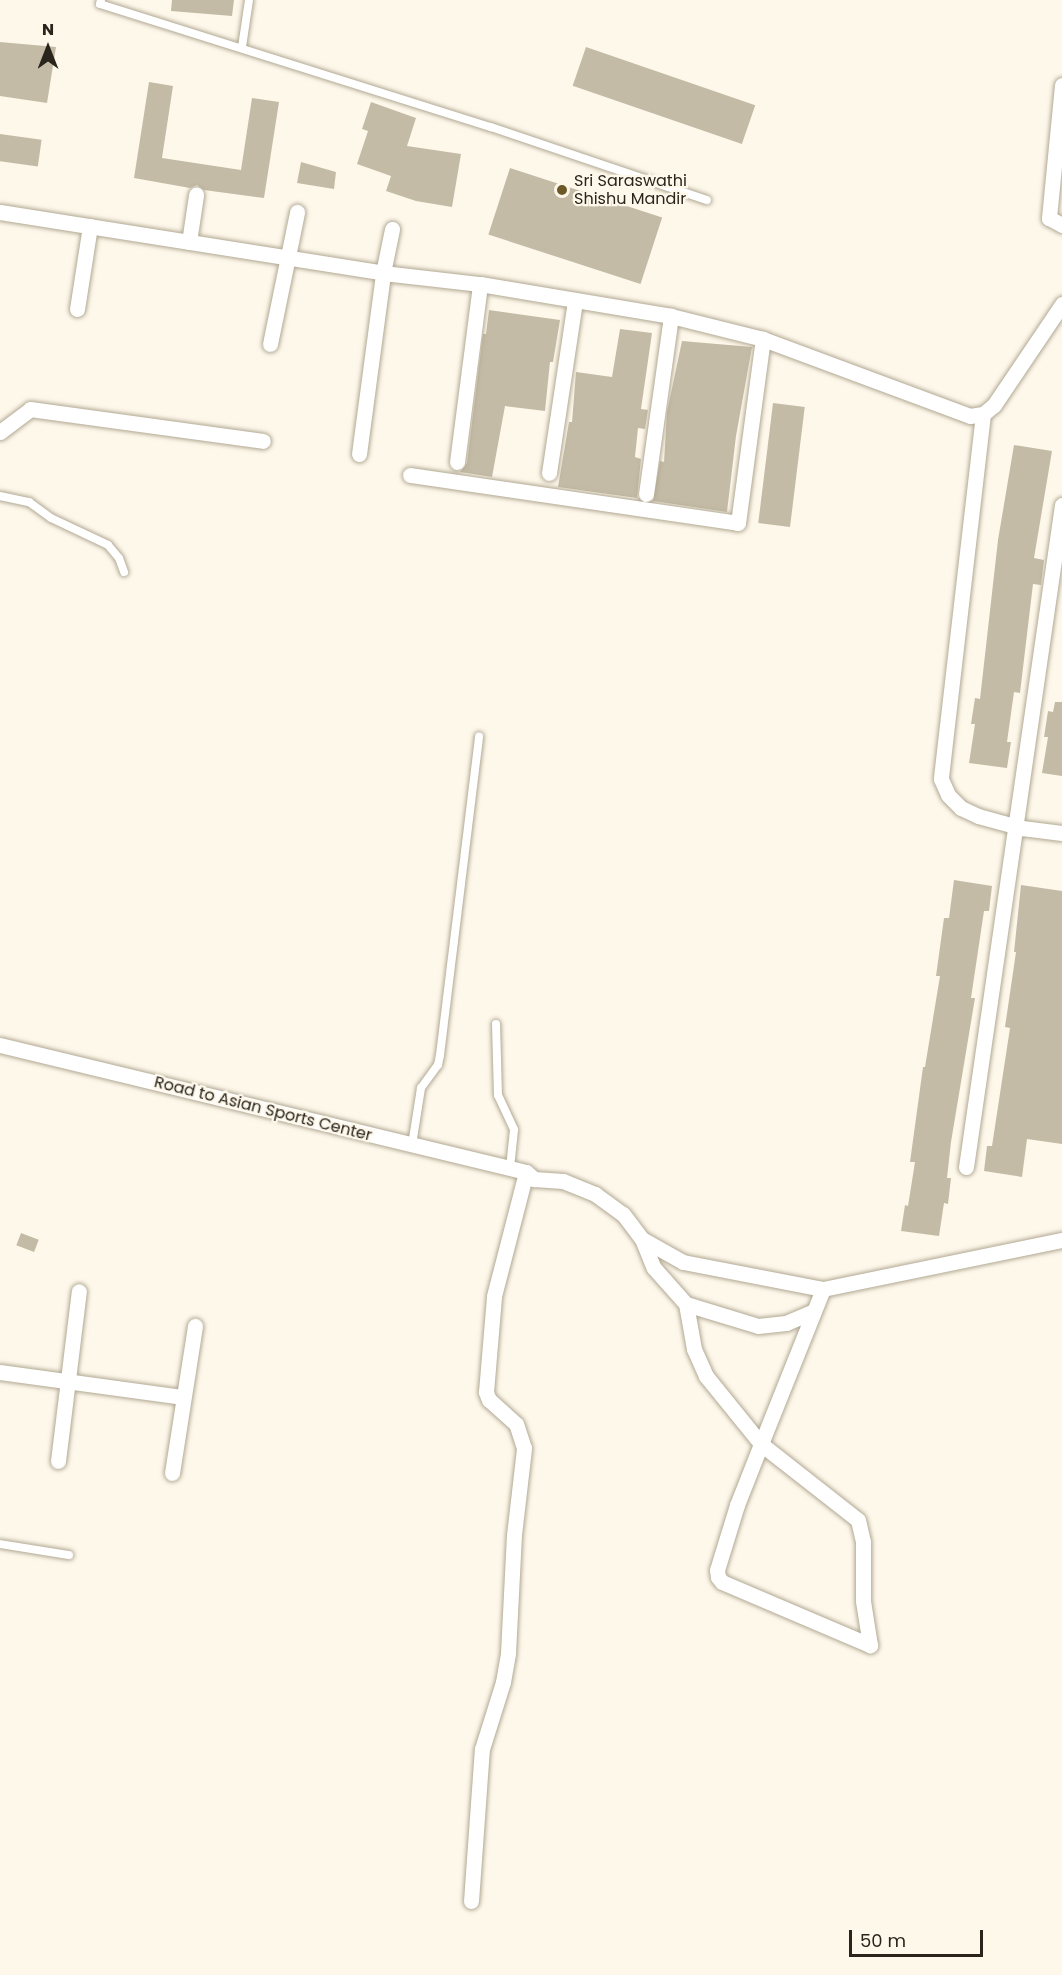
<!DOCTYPE html>
<style>
body{margin:0}
#map{position:relative;width:1062px;height:1975px;overflow:hidden;background:#fef8eb;font-family:Poppins,sans-serif}
div>[style]{position:absolute}
.building>*{inset:0;background:#c4bba6;transform-origin:0 0}
.roads{filter:drop-shadow(0 0 2px #b1a893) drop-shadow(0 0 2px #b1a893)}
.service>*{height:8px;margin:-4px;padding:0 4px;transform-origin:4px;border-radius:4px;background:#fff}
.minor>*{height:15px;margin:-7.5px;padding:0 7.5px;transform-origin:7.5px;border-radius:7.5px;background:#fff}
.dots>*{width:16px;height:16px;translate:-50% -50%;box-sizing:border-box;border:3px solid #fef8eb;border-radius:50%}
span{translate:-50% -50%;white-space:nowrap;text-align:center;line-height:1.15;-webkit-text-stroke:4.5px #fef8eb;paint-order:stroke}
.poi-label{font-size:16px;color:#29251d}
.left{translate:0 -50%;text-align:left}
.street-label{font-size:16px;color:#29251d}
.north{position:absolute;left:18px;top:18px;width:60px;height:60px;-webkit-text-stroke:4px #fef8eb;paint-order:stroke;rotate:0deg;font-size:16px;font-weight:700;line-height:24px;text-align:center;color:#29251d}
.north::after{content:'';display:block;margin:auto;width:21px;height:27px;background:#29251d;clip-path:polygon(50% 0,100% 100%,50% 72%,0 100%)}
.scale{position:absolute;left:849px;top:1930px;width:134px;height:27px;box-sizing:border-box;border:3px solid #29251d;border-top:0;padding-left:8px;font-size:18px;line-height:21px;white-space:nowrap;color:#29251d;-webkit-text-stroke:4px #fef8eb;paint-order:stroke}
</style>
<div id="map">
<div class="building">
<div style="clip-path:polygon(172px 0,234px 0,232px 16px,171px 11px)"></div>
<div style="clip-path:polygon(0 42px,56px 47px,47px 103px,0 96px)"></div>
<div style="left:586px;top:47px;width:179px;height:41px;rotate:19deg"></div>
<div style="clip-path:polygon(149px 82px,173px 86px,162px 158px,241px 170px,252px 98px,279px 102px,264px 198px,204px 190px,197px 185px,190px 188px,134px 178px)"></div>
<div style="clip-path:polygon(371px 102px,416px 118px,407px 146px,461px 154px,452px 207px,416px 201px,386px 191px,391px 176px,357px 164px,368px 131px,362px 129px)"></div>
<div style="left:0;top:134px;width:42px;height:27px;rotate:8deg"></div>
<div style="clip-path:polygon(301px 162px,336px 172px,334px 189px,297px 183px)"></div>
<div style="left:510px;top:168px;width:160px;height:70px;rotate:18deg"></div>
<div style="clip-path:polygon(489px 310px,560px 320px,553px 362px,550px 362px,545px 411px,505px 406px,492px 477px,460px 472px,467px 463px,483px 334px,486px 334px)"></div>
<div style="clip-path:polygon(620px 329px,652px 333px,641px 409px,648px 410px,645px 429px,638px 428px,635px 457px,641px 459px,637px 498px,558px 487px,569px 422px,572px 422px,576px 372px,612px 377px)"></div>
<div style="clip-path:polygon(682px 341px,752px 347px,736px 436px,727px 512px,653px 501px,660px 461px,664px 462px,667px 412px)"></div>
<div style="left:773px;top:403px;width:32px;height:121px;rotate:7deg"></div>
<div style="clip-path:polygon(1014px 445px,1052px 451px,1034px 558px,1044px 560px,1041px 585px,1033px 584px,1020px 693px,1014px 692px,1007px 742px,1011px 742px,1007px 768px,969px 763px,975px 724px,971px 724px,975px 698px,980px 699px,998px 540px)"></div>
<div style="clip-path:polygon(1055px 702px,1062px 702px,1062px 776px,1042px 773px,1048px 737px,1044px 737px,1048px 711px,1053px 712px)"></div>
<div style="clip-path:polygon(954px 880px,992px 886px,989px 911px,984px 911px,971px 998px,975px 998px,951px 1142px,947px 1178px,951px 1178px,948px 1204px,944px 1203px,939px 1236px,901px 1231px,905px 1205px,908px 1206px,915px 1162px,910px 1162px,923px 1067px,925px 1067px,940px 976px,936px 976px,944px 918px,949px 918px)"></div>
<div style="clip-path:polygon(1021px 885px,1062px 891px,1062px 1144px,1027px 1139px,1022px 1177px,984px 1171px,987px 1146px,992px 1146px,1010px 1028px,1005px 1027px,1016px 952px,1014px 952px)"></div>
<div style="left:21px;top:1233px;width:19px;height:13px;rotate:21deg"></div>
</div>
<div class="roads">
<div class="service">
<div style="left:101px;top:0;width:4px;rotate:104deg"></div>
<div style="left:100px;top:4px;width:410px;rotate:17.5deg"></div>
<div style="left:491px;top:127px;width:228px;rotate:18.7deg"></div>
<div style="left:242px;top:47px;width:48px;rotate:-81.5deg"></div>
<div style="left:0;top:496px;width:30px;rotate:12deg"></div>
<div style="left:29px;top:502px;width:27px;rotate:36deg"></div>
<div style="left:51px;top:518px;width:63px;rotate:25.3deg"></div>
<div style="left:108px;top:545px;width:17px;rotate:50deg"></div>
<div style="left:119px;top:558px;width:15px;rotate:70deg"></div>
<div style="left:496px;top:1024px;width:71px;rotate:88.4deg"></div>
<div style="left:498px;top:1095px;width:38px;rotate:65deg"></div>
<div style="left:514px;top:1130px;width:38px;rotate:96deg"></div>
<div style="left:412px;top:1145px;width:58px;rotate:-81deg"></div>
<div style="left:421px;top:1088px;width:29px;rotate:-54deg"></div>
<div style="left:438px;top:1065px;width:10px;rotate:-79deg"></div>
<div style="left:440px;top:1055px;width:321px;rotate:-83deg"></div>
<div style="left:0;top:1544px;width:70px;rotate:9.1deg"></div>
</div>
<div class="minor">
<div style="left:1062px;top:85px;width:134px;rotate:95.6deg"></div>
<div style="left:1049px;top:218px;width:15px;rotate:28deg"></div>
<div style="left:0;top:212px;width:388px;rotate:9deg"></div>
<div style="left:383px;top:273px;width:98px;rotate:6.5deg"></div>
<div style="left:480px;top:284px;width:194px;rotate:9.5deg"></div>
<div style="left:671px;top:316px;width:95px;rotate:14deg"></div>
<div style="left:763px;top:339px;width:221px;rotate:20.4deg"></div>
<div style="left:970px;top:416px;width:13px;rotate:-9deg"></div>
<div style="left:983px;top:414px;width:14px;rotate:-39deg"></div>
<div style="left:994px;top:405px;width:122px;rotate:-56deg"></div>
<div style="left:189px;top:242px;width:48px;rotate:-81.5deg"></div>
<div style="left:77px;top:309px;width:84px;rotate:-81.1deg"></div>
<div style="left:270px;top:344px;width:135px;rotate:-78.4deg"></div>
<div style="left:983px;top:414px;width:367px;rotate:96.6deg"></div>
<div style="left:941px;top:779px;width:17px;rotate:66deg"></div>
<div style="left:948px;top:795px;width:18px;rotate:45deg"></div>
<div style="left:961px;top:808px;width:19px;rotate:25deg"></div>
<div style="left:978px;top:816px;width:46px;rotate:15.3deg"></div>
<div style="left:1022px;top:828px;width:40px;rotate:7.1deg"></div>
<div style="left:0;top:432px;width:38px;rotate:-37deg"></div>
<div style="left:30px;top:409px;width:235px;rotate:7.8deg"></div>
<div style="left:359px;top:454px;width:183px;rotate:-82.4deg"></div>
<div style="left:383px;top:273px;width:45px;rotate:-78.4deg"></div>
<div style="left:457px;top:462px;width:179px;rotate:-82.6deg"></div>
<div style="left:549px;top:473px;width:174px;rotate:-81.4deg"></div>
<div style="left:410px;top:475px;width:331px;rotate:8.3deg"></div>
<div style="left:738px;top:523px;width:186px;rotate:-82.3deg"></div>
<div style="left:646px;top:494px;width:180px;rotate:-82deg"></div>
<div style="left:0;top:1045px;width:541px;rotate:13.57deg"></div>
<div style="left:966px;top:1167px;width:669px;rotate:-81.75deg"></div>
<div style="left:526px;top:1172px;width:11px;rotate:41deg"></div>
<div style="left:534px;top:1179px;width:29px;rotate:4deg"></div>
<div style="left:563px;top:1181px;width:35px;rotate:22deg"></div>
<div style="left:595px;top:1194px;width:34px;rotate:36deg"></div>
<div style="left:623px;top:1214px;width:31px;rotate:53deg"></div>
<div style="left:642px;top:1239px;width:47px;rotate:29.3deg"></div>
<div style="left:683px;top:1262px;width:143px;rotate:10.9deg"></div>
<div style="left:823px;top:1289px;width:167px;rotate:111.8deg"></div>
<div style="left:761px;top:1444px;width:123px;rotate:38.1deg"></div>
<div style="left:858px;top:1520px;width:23px;rotate:77deg"></div>
<div style="left:863px;top:1542px;width:59px;rotate:90deg"></div>
<div style="left:863px;top:1601px;width:45px;rotate:81deg"></div>
<div style="left:642px;top:1239px;width:31px;rotate:68deg"></div>
<div style="left:654px;top:1268px;width:48px;rotate:48.4deg"></div>
<div style="left:686px;top:1304px;width:46px;rotate:79.9deg"></div>
<div style="left:694px;top:1349px;width:30px;rotate:66deg"></div>
<div style="left:706px;top:1376px;width:87px;rotate:51deg"></div>
<div style="left:761px;top:1444px;width:66px;rotate:111.5deg"></div>
<div style="left:737px;top:1505px;width:68px;rotate:107.1deg"></div>
<div style="left:717px;top:1570px;width:7px;rotate:82deg"></div>
<div style="left:718px;top:1577px;width:6px;rotate:51deg"></div>
<div style="left:722px;top:1582px;width:161px;rotate:23.1deg"></div>
<div style="left:823px;top:1289px;width:244px;rotate:-11.6deg"></div>
<div style="left:686px;top:1304px;width:75px;rotate:17deg"></div>
<div style="left:758px;top:1326px;width:28px;rotate:-6deg"></div>
<div style="left:786px;top:1323px;width:30px;rotate:-23deg"></div>
<div style="left:0;top:1372px;width:185px;rotate:7.8deg"></div>
<div style="left:58px;top:1461px;width:171px;rotate:-83deg"></div>
<div style="left:172px;top:1473px;width:149px;rotate:-81.1deg"></div>
<div style="left:471px;top:1901px;width:152px;rotate:-85.9deg"></div>
<div style="left:482px;top:1749px;width:70px;rotate:-72.6deg"></div>
<div style="left:503px;top:1682px;width:29px;rotate:-80deg"></div>
<div style="left:508px;top:1653px;width:118px;rotate:-87.1deg"></div>
<div style="left:514px;top:1535px;width:88px;rotate:-83.4deg"></div>
<div style="left:524px;top:1448px;width:25px;rotate:-108deg"></div>
<div style="left:516px;top:1424px;width:36px;rotate:-138deg"></div>
<div style="left:489px;top:1400px;width:9px;rotate:-111deg"></div>
<div style="left:486px;top:1392px;width:96px;rotate:-85.2deg"></div>
<div style="left:494px;top:1296px;width:128px;rotate:-75.5deg"></div>
</div>
</div>
<div class="dots">
<div style="left:562px;top:190px;background:#6d5928"></div>
</div>
<div class="poi-label">
<span class="left" style="left:574px;top:190px">Sri Saraswathi<br>Shishu Mandir</span>
</div>
<div class="street-label">
<span style="left:263px;top:1109px;rotate:14deg">Road to Asian Sports Center</span>
</div>
<div class="north">N</div>
<div class="scale">50 m</div>
</div>
